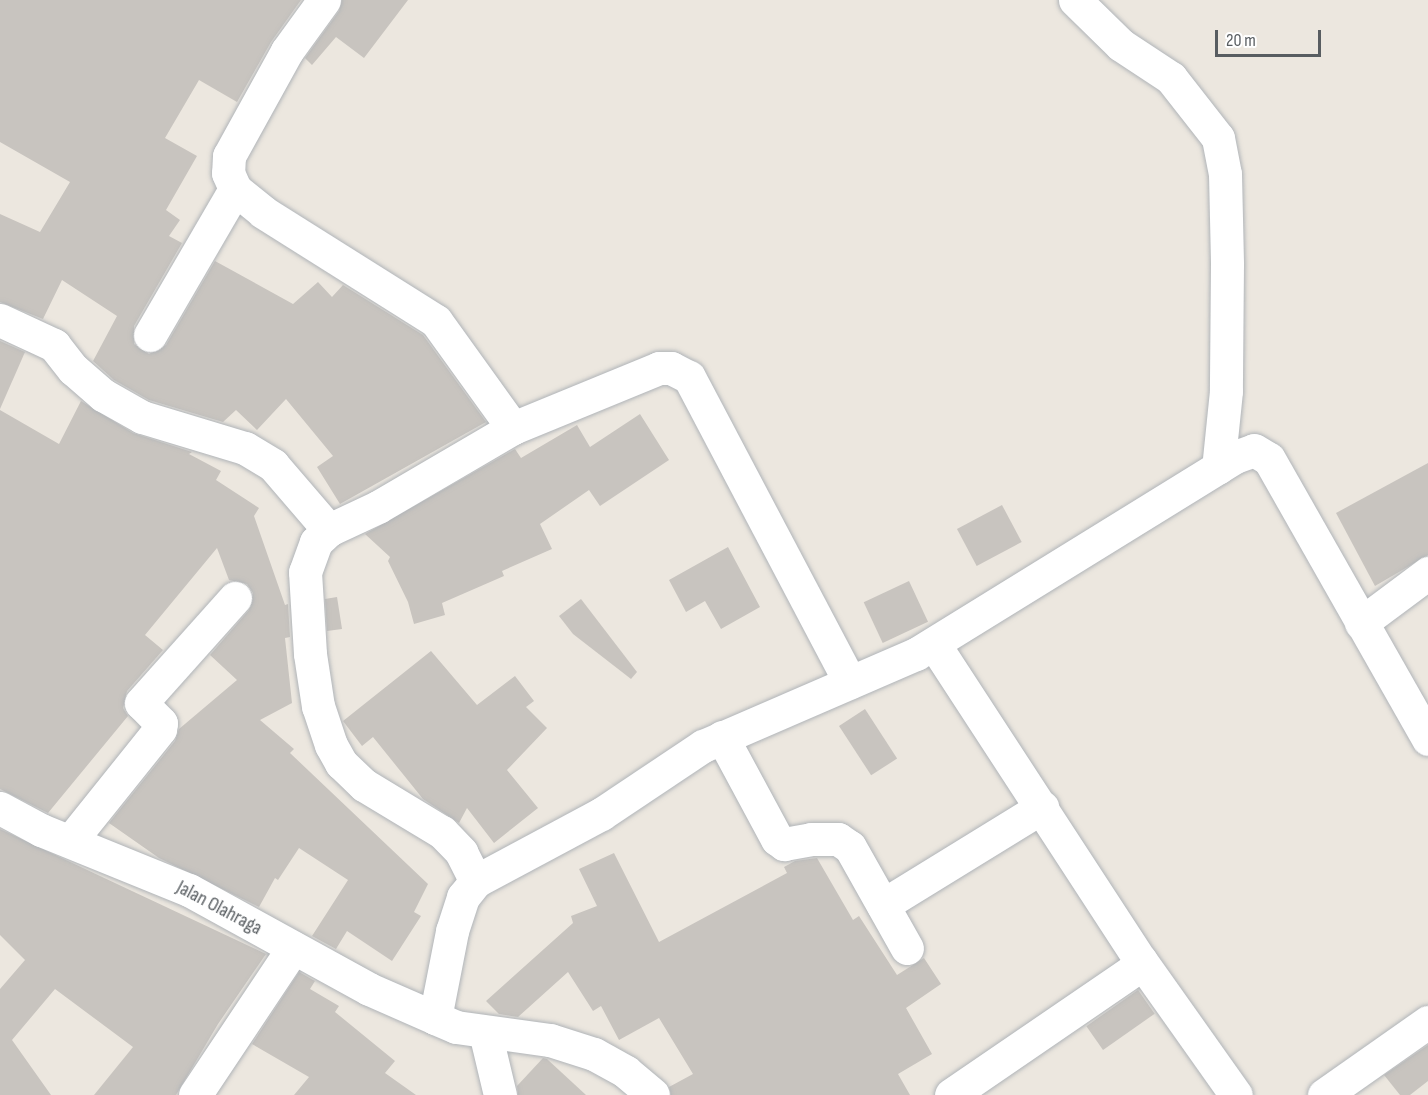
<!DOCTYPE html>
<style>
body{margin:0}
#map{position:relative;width:1428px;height:1095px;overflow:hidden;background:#ece7df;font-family:"Sofia Sans Condensed",sans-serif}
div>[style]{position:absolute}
.building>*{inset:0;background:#c8c4bf;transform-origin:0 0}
.roads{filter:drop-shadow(0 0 2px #b0b4b8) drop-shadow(0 0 2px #b0b4b8)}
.street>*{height:33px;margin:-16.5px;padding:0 16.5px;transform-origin:16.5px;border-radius:16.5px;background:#fff}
span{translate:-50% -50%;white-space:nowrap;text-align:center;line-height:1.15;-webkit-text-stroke:4.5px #fff;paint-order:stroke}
.street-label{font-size:20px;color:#585d61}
.scale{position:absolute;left:1215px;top:30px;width:106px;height:27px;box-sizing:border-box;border:3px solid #585d61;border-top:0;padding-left:8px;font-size:18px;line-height:21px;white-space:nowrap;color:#585d61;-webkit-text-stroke:4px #fff;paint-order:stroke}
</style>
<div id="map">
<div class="building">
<div style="clip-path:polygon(0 0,301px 0,271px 42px,237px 102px,199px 80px,165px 138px,197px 156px,166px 210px,180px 220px,169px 236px,182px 243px,134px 326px,134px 344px,149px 354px,166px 345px,215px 261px,293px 304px,318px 282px,332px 297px,343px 285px,423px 335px,486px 422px,340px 504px,317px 467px,333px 456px,286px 399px,257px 430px,236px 410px,223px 422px,149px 400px,114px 380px,93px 361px,117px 316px,62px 280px,43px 319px,0 302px,0 214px,40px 232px,70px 182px,0 142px)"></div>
<div style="clip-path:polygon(342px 0,408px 0,364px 58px,336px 37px,312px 65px,305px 58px,339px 11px)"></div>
<div style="clip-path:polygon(0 341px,25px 352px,0 409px)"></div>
<div style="clip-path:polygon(81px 401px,133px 433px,192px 452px,189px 454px,221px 471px,216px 480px,259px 508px,254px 516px,285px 605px,288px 604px,290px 637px,285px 638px,292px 703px,260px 720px,294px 749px,290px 753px,428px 884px,414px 912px,421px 916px,392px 961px,347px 931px,336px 949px,312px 936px,348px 880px,299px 848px,278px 880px,275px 878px,259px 907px,159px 858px,109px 823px,175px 741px,179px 729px,237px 680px,210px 655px,249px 610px,253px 593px,247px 584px,229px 580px,217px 548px,145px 635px,163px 650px,127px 691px,123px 708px,128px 716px,48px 813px,0 789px,0 410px,59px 444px)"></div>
<div style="clip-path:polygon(640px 414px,669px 460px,600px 506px,589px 490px,540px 524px,552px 549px,502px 571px,504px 576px,442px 603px,445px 615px,414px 624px,408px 602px,388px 561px,390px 557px,365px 534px,515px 449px,521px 458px,577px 425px,590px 447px)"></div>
<div style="clip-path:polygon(1428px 463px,1428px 555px,1375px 586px,1336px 513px)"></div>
<div style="left:1002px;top:505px;width:42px;height:51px;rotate:62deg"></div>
<div style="clip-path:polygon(728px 547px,760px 607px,721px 629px,705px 601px,686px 612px,669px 580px)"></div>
<div style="left:909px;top:581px;width:45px;height:50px;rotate:65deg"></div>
<div style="clip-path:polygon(337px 597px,342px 629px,327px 631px,325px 599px)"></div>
<div style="clip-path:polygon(581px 599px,637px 672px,631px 679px,573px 634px,559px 616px)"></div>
<div style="clip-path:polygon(431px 651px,477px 705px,515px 676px,534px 701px,526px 707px,547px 728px,507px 770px,538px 808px,494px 843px,467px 808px,459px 823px,423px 799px,373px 737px,362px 746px,343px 721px)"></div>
<div style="left:865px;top:709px;width:59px;height:31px;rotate:57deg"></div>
<div style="clip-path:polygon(0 829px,266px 954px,218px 1024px,176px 1095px,94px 1095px,133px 1047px,55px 989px,12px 1040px,51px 1095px,0 1095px,0 989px,25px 960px,0 935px)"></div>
<div style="clip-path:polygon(614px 853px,659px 942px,787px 873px,784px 867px,795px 861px,817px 858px,853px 920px,859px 916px,897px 975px,924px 958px,941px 984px,906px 1008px,932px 1054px,898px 1074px,910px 1095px,671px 1095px,669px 1087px,693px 1074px,659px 1018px,619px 1040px,601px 1006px,593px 1011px,568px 972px,518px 1017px,499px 1014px,486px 1001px,573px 923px,571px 916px,597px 906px,579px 869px)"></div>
<div style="clip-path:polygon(299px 972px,315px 981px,310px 989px,339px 1006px,335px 1012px,395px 1061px,385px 1073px,416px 1095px,294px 1095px,309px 1077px,252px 1044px)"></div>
<div style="left:1138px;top:990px;width:29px;height:63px;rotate:55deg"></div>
<div style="clip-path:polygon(1428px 1045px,1428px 1081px,1410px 1095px,1400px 1095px,1384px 1075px)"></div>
<div style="clip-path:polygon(543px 1058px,547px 1059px,586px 1095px,518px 1095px,517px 1086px)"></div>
</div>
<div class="roads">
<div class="street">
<div style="left:324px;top:0;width:63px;rotate:126deg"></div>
<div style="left:287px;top:51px;width:120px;rotate:118.9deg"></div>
<div style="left:229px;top:156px;width:17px;rotate:93deg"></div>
<div style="left:228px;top:173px;width:17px;rotate:66deg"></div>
<div style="left:235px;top:189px;width:36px;rotate:39deg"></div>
<div style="left:263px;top:212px;width:204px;rotate:32.2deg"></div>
<div style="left:436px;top:321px;width:132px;rotate:54.3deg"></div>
<div style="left:513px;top:428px;width:156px;rotate:149.7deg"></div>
<div style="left:378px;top:507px;width:54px;rotate:154.9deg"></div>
<div style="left:329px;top:530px;width:18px;rotate:137deg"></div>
<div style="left:316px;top:542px;width:32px;rotate:110deg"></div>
<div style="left:305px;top:572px;width:82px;rotate:86.5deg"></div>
<div style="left:310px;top:654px;width:53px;rotate:81.3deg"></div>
<div style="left:318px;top:706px;width:41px;rotate:71.6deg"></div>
<div style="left:331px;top:745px;width:21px;rotate:61deg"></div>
<div style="left:341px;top:763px;width:32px;rotate:44deg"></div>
<div style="left:364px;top:785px;width:91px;rotate:31.1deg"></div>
<div style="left:442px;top:832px;width:28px;rotate:46deg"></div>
<div style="left:461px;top:852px;width:33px;rotate:63deg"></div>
<div style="left:1075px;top:0;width:64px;rotate:44.4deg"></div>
<div style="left:1121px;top:45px;width:60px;rotate:33.4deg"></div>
<div style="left:1171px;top:78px;width:76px;rotate:51.9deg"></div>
<div style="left:1218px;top:138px;width:37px;rotate:79deg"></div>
<div style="left:1225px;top:174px;width:90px;rotate:88.7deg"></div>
<div style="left:1227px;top:264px;width:127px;rotate:90.5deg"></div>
<div style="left:1226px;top:391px;width:77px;rotate:95.9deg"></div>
<div style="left:0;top:320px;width:60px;rotate:24.8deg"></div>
<div style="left:54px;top:345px;width:31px;rotate:52deg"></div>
<div style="left:73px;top:369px;width:40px;rotate:41deg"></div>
<div style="left:103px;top:395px;width:45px;rotate:29.4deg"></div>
<div style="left:142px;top:417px;width:108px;rotate:16.8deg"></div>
<div style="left:245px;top:448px;width:33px;rotate:31deg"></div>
<div style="left:273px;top:465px;width:86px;rotate:49.3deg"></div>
<div style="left:150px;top:335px;width:169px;rotate:-59.8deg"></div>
<div style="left:513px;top:428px;width:158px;rotate:-22.3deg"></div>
<div style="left:659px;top:368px;width:12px"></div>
<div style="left:671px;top:368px;width:20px;rotate:27deg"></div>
<div style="left:689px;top:377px;width:345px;rotate:62.2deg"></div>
<div style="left:1361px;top:623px;width:84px;rotate:-36.7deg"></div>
<div style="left:934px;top:644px;width:379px;rotate:56.9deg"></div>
<div style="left:1141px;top:961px;width:10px;rotate:127deg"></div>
<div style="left:1135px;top:969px;width:223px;rotate:145.6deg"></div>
<div style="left:722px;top:737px;width:116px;rotate:61.7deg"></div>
<div style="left:777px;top:839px;width:9px;rotate:36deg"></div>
<div style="left:784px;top:844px;width:27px;rotate:-10deg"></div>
<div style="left:811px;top:839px;width:27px"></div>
<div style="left:838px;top:839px;width:14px;rotate:34deg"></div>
<div style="left:850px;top:847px;width:116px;rotate:60.6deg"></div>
<div style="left:0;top:808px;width:47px;rotate:28.2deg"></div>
<div style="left:41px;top:830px;width:160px;rotate:22.1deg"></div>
<div style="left:189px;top:890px;width:205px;rotate:28.8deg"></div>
<div style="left:369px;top:989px;width:72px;rotate:23.7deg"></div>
<div style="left:435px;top:1018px;width:23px;rotate:23deg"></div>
<div style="left:456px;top:1027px;width:95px;rotate:7.9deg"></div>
<div style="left:550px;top:1040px;width:46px;rotate:17.7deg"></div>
<div style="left:594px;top:1054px;width:37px;rotate:29deg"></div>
<div style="left:626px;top:1072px;width:35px;rotate:40deg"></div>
<div style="left:72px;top:839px;width:141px;rotate:-51.3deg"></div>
<div style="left:160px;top:729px;width:6px;rotate:-81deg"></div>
<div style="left:161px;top:723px;width:28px;rotate:-135deg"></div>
<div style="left:141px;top:703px;width:141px;rotate:-48.2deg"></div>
<div style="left:883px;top:905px;width:187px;rotate:-31.6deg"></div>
<div style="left:1141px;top:961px;width:164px;rotate:54.7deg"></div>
<div style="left:435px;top:1018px;width:89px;rotate:-78.9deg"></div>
<div style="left:452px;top:931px;width:36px;rotate:-72deg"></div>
<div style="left:463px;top:897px;width:21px;rotate:-51deg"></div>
<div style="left:476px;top:881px;width:142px;rotate:-28.2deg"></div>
<div style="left:601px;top:814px;width:123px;rotate:-33.7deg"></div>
<div style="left:703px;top:746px;width:232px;rotate:-23.4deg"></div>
<div style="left:916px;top:654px;width:375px;rotate:-31.7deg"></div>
<div style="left:1235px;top:457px;width:20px;rotate:-20deg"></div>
<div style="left:1254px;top:450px;width:17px;rotate:31deg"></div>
<div style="left:1269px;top:459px;width:322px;rotate:60.4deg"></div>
<div style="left:485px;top:1032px;width:65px;rotate:76.6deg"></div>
<div style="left:195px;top:1095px;width:177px;rotate:-56.3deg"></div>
<div style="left:1324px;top:1095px;width:127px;rotate:-35.1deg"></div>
</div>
</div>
<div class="street-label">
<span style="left:219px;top:908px;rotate:28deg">Jalan Olahraga</span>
</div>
<div class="scale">20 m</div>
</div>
